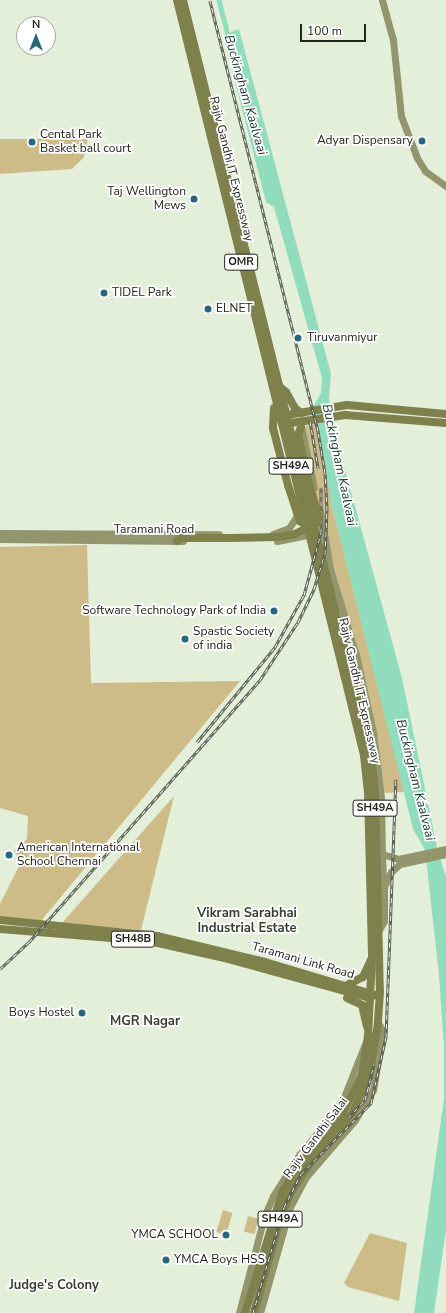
<!DOCTYPE html>
<style>
body{margin:0}
#map{position:relative;width:446px;height:1313px;overflow:hidden;background:#e4efda;font-family:"Nunito Sans",sans-serif}
div>[style]{position:absolute}
.green>*{inset:0;background:#cdbb88;transform-origin:0 0}
.water>*{inset:0;background:#92dcbe}
.canal>*{height:4.5px;margin:-2.25px;padding:0 2.25px;transform-origin:2.25px;border-radius:2.25px;background:#92dcbe}
.secondary>*{height:7px;margin:-3.5px;padding:0 3.5px;transform-origin:3.5px;border-radius:3.5px;background:#93956c}
.primary>*{height:8px;margin:-4px;padding:0 4px;transform-origin:4px;border-radius:4px;background:#7f814d}
.rail>*{height:3px;margin-top:-1.5px;transform-origin:0;background:repeating-linear-gradient(90deg,#fff 0 4.5px,#5a5f54 0 9px);box-sizing:border-box;border-block:1px solid #5a5f54}
.primary-bridge>*{height:8px;margin:-4px;padding:0 4px;transform-origin:4px;border-radius:4px;background:#7f814d}
.dots>*{width:11px;height:11px;translate:-50% -50%;box-sizing:border-box;border:2px solid #fff;border-radius:50%}
span{translate:-50% -50%;white-space:nowrap;text-align:center;line-height:1.15;-webkit-text-stroke:3.5px #fff;paint-order:stroke}
.shield-label span{padding:1px 3px;background:#fff;border:1px solid;border-radius:3px;-webkit-text-stroke-width:0}
.shield-label{font-size:11px;color:#21241d;font-weight:700}
.poi-label{font-size:12px;color:#21241d}
.left{translate:0 -50%;text-align:left}
.right{translate:-100% -50%;text-align:right}
.street-label{font-size:12px;color:#21241d}
.water-label{font-size:13px;color:#14362a;font-style:italic}
.neighbourhood-label{font-size:13px;color:#384030;font-weight:700}
.north{position:absolute;left:16px;top:16px;width:40px;height:40px;box-sizing:border-box;background:#fff;border:1px solid #a6a7a5;border-radius:50%;rotate:0deg;font-size:11px;font-weight:700;line-height:16px;text-align:center;color:#21241d}
.north::after{content:'';display:block;margin:auto;width:14px;height:18px;background:#28677d;clip-path:polygon(50% 0,100% 100%,50% 72%,0 100%)}
.scale{position:absolute;left:300px;top:24px;width:66px;height:18px;box-sizing:border-box;border:2px solid #21241d;border-top:0;padding-left:5px;font-size:12px;line-height:14px;white-space:nowrap;color:#21241d;-webkit-text-stroke:3px #fff;paint-order:stroke}
</style>
<div id="map">
<div class="green">
<div style="clip-path:polygon(0 139px,88px 139px,84px 157px,72px 169px,0 174px)"></div>
<div style="clip-path:polygon(317px 423px,332px 506px,405px 792px,383px 793px,380px 766px,329px 556px,303px 434px,306px 426px)"></div>
<div style="clip-path:polygon(87px 545px,91px 683px,240px 681px,41px 921px,0 917px,0 904px,23px 858px,13px 852px,27px 839px,28px 816px,0 808px,0 547px)"></div>
<div style="clip-path:polygon(174px 796px,141px 930px,62px 923px)"></div>
<div style="left:223px;top:1210px;width:10px;height:23px;rotate:17deg"></div>
<div style="left:248px;top:1216px;width:11px;height:16px;rotate:15deg"></div>
<div style="clip-path:polygon(370px 1233px,407px 1243px,399px 1301px,348px 1287px,344px 1283px)"></div>
</div>
<div class="water">
<div style="clip-path:polygon(239px 29px,331px 374px,329px 398px,333px 426px,402px 678px,437px 847px,446px 877px,446px 1230px,434px 1313px,414px 1313px,444px 1099px,444px 1047px,439px 975px,425px 850px,413px 829px,332px 506px,313px 407px,321px 393px,322px 378px,274px 207px,266px 202px,223px 35px)"></div>
</div>
<div class="canal">
<div style="left:219px;top:0;width:40px;rotate:75.6deg"></div>
</div>
<div class="secondary">
<div style="left:382px;top:0;width:41px;rotate:74.6deg"></div>
<div style="left:393px;top:40px;width:76px;rotate:84deg"></div>
<div style="left:401px;top:116px;width:45px;rotate:69.1deg"></div>
<div style="left:417px;top:158px;width:15px;rotate:58deg"></div>
<div style="left:425px;top:171px;width:26px;rotate:36deg"></div>
<div style="left:301px;top:426px;width:63px;rotate:78.2deg"></div>
<div style="left:320px;top:510px;width:60px;rotate:80.4deg"></div>
<div style="left:330px;top:569px;width:90px;rotate:73.2deg"></div>
<div style="left:356px;top:655px;width:79px;rotate:77.6deg"></div>
<div style="left:373px;top:732px;width:66px;rotate:83.1deg"></div>
<div style="left:0;top:533px;width:219px;rotate:0.3deg"></div>
<div style="left:273px;top:534px;width:17px;rotate:-21deg"></div>
<div style="left:289px;top:528px;width:20px;rotate:-57deg"></div>
<div style="left:0;top:539px;width:183px;rotate:0.6deg"></div>
<div style="left:277px;top:541px;width:32px;rotate:-11deg"></div>
<div style="left:378px;top:795px;width:4px;rotate:45deg"></div>
<div style="left:381px;top:798px;width:56px;rotate:89deg"></div>
<div style="left:382px;top:854px;width:17px;rotate:17deg"></div>
<div style="left:398px;top:859px;width:49px;rotate:-11.8deg"></div>
<div style="left:382px;top:854px;width:30px;rotate:88deg"></div>
<div style="left:379px;top:930px;width:10px;rotate:-61deg"></div>
<div style="left:384px;top:921px;width:34px;rotate:-90deg"></div>
<div style="left:384px;top:887px;width:17px;rotate:-65deg"></div>
<div style="left:391px;top:872px;width:12px;rotate:-42deg"></div>
<div style="left:400px;top:864px;width:47px;rotate:-12.3deg"></div>
<div style="left:239px;top:1313px;width:99px;rotate:-75.4deg"></div>
<div style="left:264px;top:1217px;width:23px;rotate:-67deg"></div>
<div style="left:273px;top:1196px;width:49px;rotate:-57.6deg"></div>
<div style="left:299px;top:1155px;width:53px;rotate:-50.3deg"></div>
<div style="left:333px;top:1114px;width:20px;rotate:-57deg"></div>
<div style="left:344px;top:1097px;width:57px;rotate:-68.4deg"></div>
<div style="left:260px;top:1313px;width:110px;rotate:-74.2deg"></div>
<div style="left:290px;top:1207px;width:34px;rotate:-62deg"></div>
<div style="left:306px;top:1177px;width:75px;rotate:-49.3deg"></div>
<div style="left:355px;top:1120px;width:35px;rotate:-59deg"></div>
<div style="left:373px;top:1090px;width:60px;rotate:-80.4deg"></div>
<div style="left:383px;top:1031px;width:9px;rotate:-122deg"></div>
</div>
<div class="primary">
<div style="left:177px;top:0;width:778px;rotate:76.09deg"></div>
<div style="left:364px;top:755px;width:36px;rotate:84deg"></div>
<div style="left:368px;top:791px;width:166px;rotate:88.6deg"></div>
<div style="left:372px;top:957px;width:79px;rotate:92.9deg"></div>
<div style="left:368px;top:1036px;width:39px;rotate:99deg"></div>
<div style="left:362px;top:1075px;width:42px;rotate:116.6deg"></div>
<div style="left:343px;top:1113px;width:75px;rotate:129.6deg"></div>
<div style="left:295px;top:1171px;width:26px;rotate:121deg"></div>
<div style="left:282px;top:1193px;width:126px;rotate:107.1deg"></div>
<div style="left:183px;top:0;width:777px;rotate:76deg"></div>
<div style="left:371px;top:754px;width:38px;rotate:84deg"></div>
<div style="left:375px;top:792px;width:200px;rotate:88.6deg"></div>
<div style="left:380px;top:992px;width:31px;rotate:94deg"></div>
<div style="left:378px;top:1023px;width:55px;rotate:99.5deg"></div>
<div style="left:369px;top:1077px;width:38px;rotate:115deg"></div>
<div style="left:353px;top:1112px;width:70px;rotate:129.8deg"></div>
<div style="left:308px;top:1166px;width:31px;rotate:123deg"></div>
<div style="left:291px;top:1192px;width:26px;rotate:113deg"></div>
<div style="left:281px;top:1216px;width:101px;rotate:105.6deg"></div>
<div style="left:279px;top:386px;width:9px;rotate:41deg"></div>
<div style="left:286px;top:392px;width:18px;rotate:61deg"></div>
<div style="left:295px;top:408px;width:8px;rotate:40deg"></div>
<div style="left:274px;top:408px;width:20px;rotate:93deg"></div>
<div style="left:273px;top:428px;width:59px;rotate:75.3deg"></div>
<div style="left:281px;top:416px;width:67px;rotate:-9.5deg"></div>
<div style="left:347px;top:405px;width:99px;rotate:5.2deg"></div>
<div style="left:284px;top:424px;width:62px;rotate:-8.4deg"></div>
<div style="left:345px;top:415px;width:101px;rotate:4.5deg"></div>
<div style="left:301px;top:427px;width:9px;rotate:111deg"></div>
<div style="left:298px;top:435px;width:26px;rotate:77deg"></div>
<div style="left:177px;top:541px;width:5px;rotate:-37deg"></div>
<div style="left:181px;top:538px;width:50px"></div>
<div style="left:0;top:920px;width:158px;rotate:5.8deg"></div>
<div style="left:157px;top:936px;width:111px;rotate:13.5deg"></div>
<div style="left:265px;top:962px;width:115px;rotate:16.7deg"></div>
<div style="left:0;top:929px;width:149px;rotate:4.6deg"></div>
<div style="left:149px;top:941px;width:81px;rotate:12.8deg"></div>
<div style="left:228px;top:959px;width:148px;rotate:15.3deg"></div>
<div style="left:347px;top:985px;width:18px;rotate:-27deg"></div>
<div style="left:363px;top:977px;width:19px;rotate:-65deg"></div>
<div style="left:347px;top:998px;width:17px;rotate:25deg"></div>
<div style="left:362px;top:1005px;width:22px;rotate:77deg"></div>
</div>
<div class="rail">
<div style="left:310px;top:421px;width:48px;rotate:80.3deg"></div>
<div style="left:197px;top:742px;width:123px;rotate:-50.6deg"></div>
<div style="left:275px;top:647px;width:60px;rotate:-60.9deg"></div>
<div style="left:304px;top:595px;width:64px;rotate:-74.7deg"></div>
<div style="left:321px;top:533px;width:45px;rotate:-90deg"></div>
<div style="left:0;top:969px;width:40px;rotate:-43deg"></div>
<div style="left:29px;top:942px;width:349px;rotate:-48.6deg"></div>
<div style="left:260px;top:680px;width:69px;rotate:-56.8deg"></div>
<div style="left:298px;top:622px;width:37px;rotate:-64deg"></div>
<div style="left:314px;top:589px;width:37px;rotate:-73deg"></div>
<div style="left:325px;top:554px;width:44px;rotate:-87.4deg"></div>
<div style="left:327px;top:510px;width:37px;rotate:-93deg"></div>
<div style="left:325px;top:473px;width:43px;rotate:-99.5deg"></div>
<div style="left:318px;top:431px;width:444px;rotate:-104.1deg"></div>
<div style="left:348px;top:1118px;width:25px;rotate:-47deg"></div>
<div style="left:365px;top:1100px;width:37px;rotate:-76deg"></div>
<div style="left:253px;top:1313px;width:110px;rotate:-73.7deg"></div>
<div style="left:284px;top:1207px;width:37px;rotate:-63deg"></div>
<div style="left:301px;top:1174px;width:100px;rotate:-45.4deg"></div>
<div style="left:371px;top:1103px;width:68px;rotate:-77.2deg"></div>
<div style="left:386px;top:1037px;width:258px;rotate:-87.8deg"></div>
</div>
<div class="primary-bridge">
<div style="left:288px;top:485px;width:38px;rotate:72deg"></div>
<div style="left:300px;top:521px;width:13px;rotate:32deg"></div>
<div style="left:231px;top:538px;width:46px;rotate:-1.2deg"></div>
<div style="left:277px;top:537px;width:18px;rotate:-9deg"></div>
<div style="left:295px;top:534px;width:25px;rotate:-27deg"></div>
<div style="left:317px;top:523px;width:8px;rotate:-83deg"></div>
<div style="left:318px;top:515px;width:49px;rotate:-105.5deg"></div>
</div>
<div class="dots">
<div style="left:422px;top:141px;background:#28677d"></div>
<div style="left:32px;top:142px;background:#28677d"></div>
<div style="left:194px;top:199px;background:#28677d"></div>
<div style="left:104px;top:293px;background:#28677d"></div>
<div style="left:208px;top:309px;background:#28677d"></div>
<div style="left:298px;top:338px;background:#28677d"></div>
<div style="left:274px;top:611px;background:#28677d"></div>
<div style="left:185px;top:639px;background:#28677d"></div>
<div style="left:9px;top:855px;background:#28677d"></div>
<div style="left:82px;top:1013px;background:#28677d"></div>
<div style="left:226px;top:1235px;background:#28677d"></div>
<div style="left:166px;top:1260px;background:#28677d"></div>
</div>
<div class="shield-label">
<span style="left:241px;top:262px">OMR</span>
<span style="left:291px;top:466px">SH49A</span>
<span style="left:375px;top:808px">SH49A</span>
<span style="left:133px;top:939px">SH48B</span>
<span style="left:280px;top:1219px">SH49A</span>
</div>
<div class="poi-label">
<span class="left" style="left:40px;top:142px">Cental Park<br>Basket ball court</span>
<span class="right" style="left:413px;top:141px">Adyar Dispensary</span>
<span class="right" style="left:186px;top:199px">Taj Wellington<br>Mews</span>
<span class="left" style="left:112px;top:293px">TIDEL Park</span>
<span class="left" style="left:216px;top:309px">ELNET</span>
<span class="left" style="left:307px;top:338px">Tiruvanmiyur</span>
<span class="right" style="left:266px;top:611px">Software Technology Park of India</span>
<span class="left" style="left:193px;top:639px">Spastic Society<br>of india</span>
<span class="left" style="left:17px;top:855px">American International<br>School Chennai</span>
<span class="right" style="left:74px;top:1013px">Boys Hostel</span>
<span class="right" style="left:218px;top:1235px">YMCA SCHOOL</span>
<span class="left" style="left:174px;top:1260px">YMCA Boys HSS</span>
</div>
<div class="street-label">
<span style="left:231px;top:169px;rotate:76deg">Rajiv Gandhi IT Expressway</span>
<span style="left:154px;top:530px">Taramani Road</span>
<span style="left:359px;top:691px;rotate:77deg">Rajiv Gandhi IT Expressway</span>
<span style="left:303px;top:961px;rotate:16deg">Taramani Link Road</span>
<span style="left:316px;top:1138px;rotate:-53deg">Rajiv Gandhi Salai</span>
</div>
<div class="water-label">
<span style="left:245px;top:95px;rotate:74deg">Buckingham Kaalvaai</span>
<span style="left:339px;top:465px;rotate:78deg">Buckingham Kaalvaai</span>
<span style="left:415px;top:780px;rotate:76deg">Buckingham Kaalvaai</span>
</div>
<div class="neighbourhood-label">
<span style="left:247px;top:921px">Vikram Sarabhai<br>Industrial Estate</span>
<span style="left:145px;top:1021px">MGR Nagar</span>
<span style="left:54px;top:1285px">Judge's Colony</span>
</div>
<div class="north">N</div>
<div class="scale">100 m</div>
</div>
